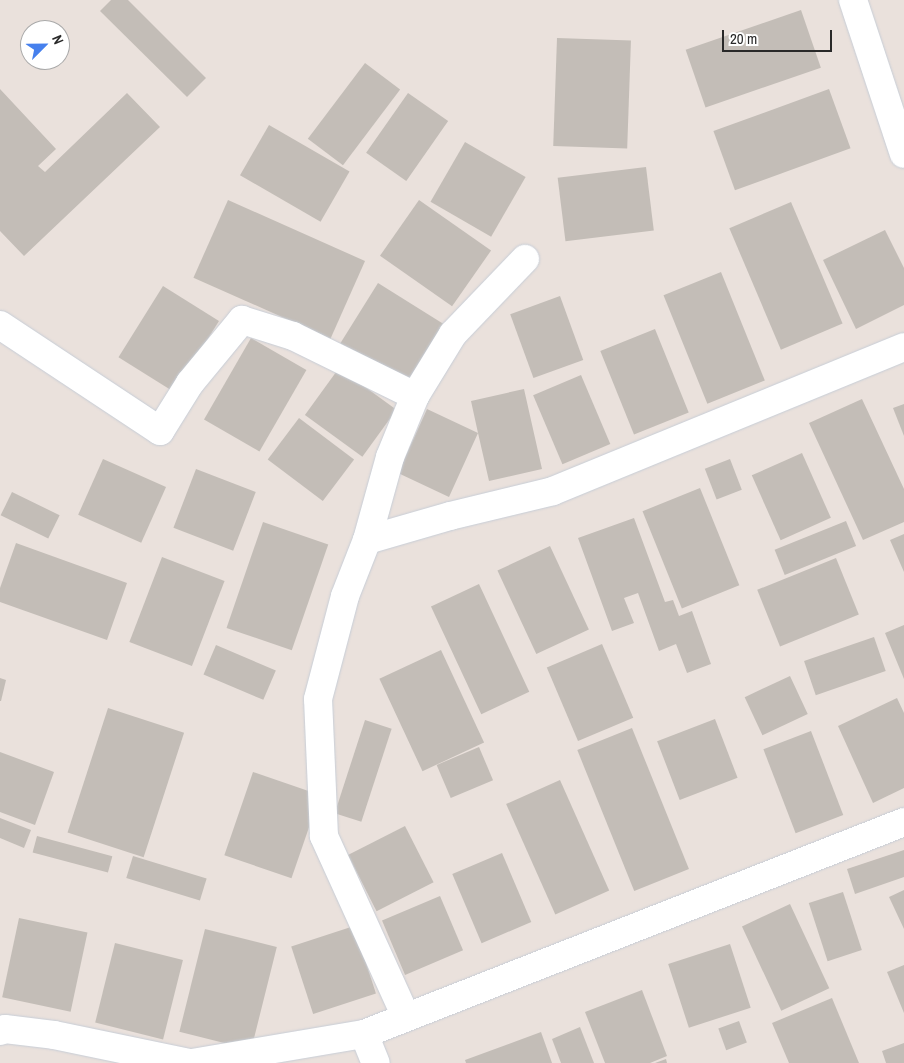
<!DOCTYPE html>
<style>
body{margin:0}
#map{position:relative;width:904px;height:1063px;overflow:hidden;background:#eae1dc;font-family:"Archivo Narrow",sans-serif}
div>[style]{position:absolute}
.building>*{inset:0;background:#c3bdb7;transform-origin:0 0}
.roads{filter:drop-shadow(0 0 1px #c7cdd6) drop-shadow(0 0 1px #c7cdd6)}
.street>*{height:28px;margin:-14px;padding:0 14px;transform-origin:14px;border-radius:14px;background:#fff}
span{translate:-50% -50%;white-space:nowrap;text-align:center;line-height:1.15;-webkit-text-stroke:4px #fff;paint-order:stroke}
.north{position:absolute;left:20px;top:20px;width:50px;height:50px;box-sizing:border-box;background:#fff;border:1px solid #a9a9a9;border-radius:50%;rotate:67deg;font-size:14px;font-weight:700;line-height:20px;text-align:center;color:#292929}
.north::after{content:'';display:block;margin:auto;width:18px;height:22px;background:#4680ed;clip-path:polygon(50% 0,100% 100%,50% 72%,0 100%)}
.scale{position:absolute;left:722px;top:30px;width:110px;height:22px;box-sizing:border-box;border:2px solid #292929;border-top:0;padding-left:6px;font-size:15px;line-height:18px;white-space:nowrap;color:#292929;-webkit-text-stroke:4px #fff;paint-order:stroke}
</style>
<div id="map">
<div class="building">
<div style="clip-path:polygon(111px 0,128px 0,206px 78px,187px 97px,100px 11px)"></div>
<div style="left:801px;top:10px;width:61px;height:122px;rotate:71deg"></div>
<div style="left:557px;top:38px;width:74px;height:108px;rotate:2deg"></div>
<div style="left:365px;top:63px;width:44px;height:95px;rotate:37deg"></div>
<div style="clip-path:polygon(0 89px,56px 149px,38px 166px,45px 172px,127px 93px,160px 127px,24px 256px,0 231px)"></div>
<div style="left:829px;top:89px;width:63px;height:123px;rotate:70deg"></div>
<div style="left:408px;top:93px;width:49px;height:73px;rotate:35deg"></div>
<div style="left:269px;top:125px;width:93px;height:58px;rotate:30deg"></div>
<div style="left:465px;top:142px;width:70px;height:69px;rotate:30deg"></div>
<div style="left:646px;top:167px;width:64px;height:89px;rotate:83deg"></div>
<div style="left:228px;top:200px;width:150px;height:85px;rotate:24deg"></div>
<div style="left:419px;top:200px;width:88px;height:68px;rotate:35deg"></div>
<div style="left:791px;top:202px;width:132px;height:67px;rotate:67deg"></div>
<div style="clip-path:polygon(885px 230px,904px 268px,904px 305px,856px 329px,823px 260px)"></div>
<div style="left:721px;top:272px;width:117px;height:62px;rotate:68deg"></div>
<div style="left:378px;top:283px;width:82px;height:71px;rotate:32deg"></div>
<div style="left:163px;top:286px;width:66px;height:84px;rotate:32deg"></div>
<div style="left:560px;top:296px;width:68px;height:53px;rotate:70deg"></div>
<div style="left:655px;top:329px;width:90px;height:59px;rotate:68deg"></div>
<div style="left:251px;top:338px;width:64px;height:94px;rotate:30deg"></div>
<div style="left:339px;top:368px;width:71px;height:58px;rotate:36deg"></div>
<div style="left:581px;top:375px;width:75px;height:52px;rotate:67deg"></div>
<div style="clip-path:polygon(524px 389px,542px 469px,489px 481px,478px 433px,449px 497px,398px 473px,427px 409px,478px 433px,471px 401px)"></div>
<div style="clip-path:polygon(862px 399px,904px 489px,904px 522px,863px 540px,809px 423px)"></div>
<div style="clip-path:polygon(904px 404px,904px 436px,893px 408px)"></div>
<div style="left:299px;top:418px;width:69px;height:52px;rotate:37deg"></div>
<div style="left:802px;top:453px;width:71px;height:55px;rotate:66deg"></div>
<div style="left:103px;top:459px;width:69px;height:61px;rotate:24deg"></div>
<div style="left:730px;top:459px;width:33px;height:27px;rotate:69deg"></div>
<div style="left:196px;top:469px;width:64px;height:63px;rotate:21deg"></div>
<div style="left:700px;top:488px;width:105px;height:62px;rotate:68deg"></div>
<div style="left:12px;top:492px;width:53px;height:26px;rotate:26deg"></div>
<div style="clip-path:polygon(634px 518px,665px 602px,673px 600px,679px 616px,692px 611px,711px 664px,687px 673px,676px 644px,659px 651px,638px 593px,624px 598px,634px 623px,612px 631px,578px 538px)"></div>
<div style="left:846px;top:521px;width:27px;height:77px;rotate:68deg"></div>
<div style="left:263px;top:522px;width:69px;height:112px;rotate:19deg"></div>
<div style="clip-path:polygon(904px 534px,904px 572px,890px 540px)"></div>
<div style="clip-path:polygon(16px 543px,127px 583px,107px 640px,0 602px,0 588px)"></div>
<div style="left:550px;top:546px;width:92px;height:58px;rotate:65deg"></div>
<div style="left:162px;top:557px;width:67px;height:91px;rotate:21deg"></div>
<div style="left:836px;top:558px;width:61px;height:85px;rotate:68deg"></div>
<div style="left:479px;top:584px;width:119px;height:53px;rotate:65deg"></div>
<div style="clip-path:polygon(904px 625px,904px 679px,885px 633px)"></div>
<div style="left:874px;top:637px;width:36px;height:74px;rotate:71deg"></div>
<div style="left:602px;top:644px;width:80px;height:60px;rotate:67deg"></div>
<div style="left:216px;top:645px;width:65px;height:32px;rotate:23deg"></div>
<div style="left:441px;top:650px;width:102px;height:68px;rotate:65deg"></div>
<div style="left:790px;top:676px;width:42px;height:50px;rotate:65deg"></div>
<div style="clip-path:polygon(0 678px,6px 680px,1px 701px,0 701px)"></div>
<div style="clip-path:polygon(897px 698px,904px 713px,904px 788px,873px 803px,838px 726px)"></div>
<div style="left:108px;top:708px;width:80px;height:131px;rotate:18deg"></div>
<div style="left:715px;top:719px;width:63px;height:62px;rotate:69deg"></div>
<div style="left:365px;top:720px;width:28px;height:98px;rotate:18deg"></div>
<div style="left:632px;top:728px;width:152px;height:59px;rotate:68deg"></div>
<div style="left:811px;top:731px;width:90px;height:51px;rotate:69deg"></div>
<div style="left:479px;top:747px;width:36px;height:46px;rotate:67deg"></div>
<div style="clip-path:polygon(0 752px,54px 772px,35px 825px,0 812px)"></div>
<div style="left:253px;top:772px;width:71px;height:88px;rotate:19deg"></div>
<div style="left:560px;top:780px;width:121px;height:59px;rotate:66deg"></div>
<div style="clip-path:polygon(0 818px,31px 830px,24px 848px,0 838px)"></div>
<div style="left:405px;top:826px;width:63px;height:64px;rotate:63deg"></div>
<div style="left:37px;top:836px;width:78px;height:17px;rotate:15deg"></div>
<div style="clip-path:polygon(904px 850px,904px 877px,855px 894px,847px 869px)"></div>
<div style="left:502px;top:853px;width:75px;height:54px;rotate:67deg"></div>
<div style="left:133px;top:856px;width:77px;height:23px;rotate:17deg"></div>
<div style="clip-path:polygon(904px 890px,904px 929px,889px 897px)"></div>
<div style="left:843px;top:892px;width:61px;height:36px;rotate:72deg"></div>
<div style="left:440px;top:896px;width:59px;height:63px;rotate:67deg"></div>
<div style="left:790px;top:904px;width:93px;height:53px;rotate:65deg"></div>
<div style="left:19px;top:918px;width:70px;height:81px;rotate:12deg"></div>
<div style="left:354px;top:926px;width:71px;height:66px;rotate:72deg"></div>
<div style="left:205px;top:929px;width:74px;height:106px;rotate:14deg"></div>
<div style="left:115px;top:943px;width:70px;height:82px;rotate:14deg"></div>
<div style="left:730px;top:944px;width:67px;height:65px;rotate:72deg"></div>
<div style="clip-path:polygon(904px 965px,904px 1013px,887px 972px)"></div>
<div style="clip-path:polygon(642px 990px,667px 1056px,650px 1063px,605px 1063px,585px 1012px)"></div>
<div style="clip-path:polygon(832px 998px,859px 1063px,789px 1063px,772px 1023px)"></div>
<div style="left:739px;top:1021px;width:23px;height:22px;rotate:70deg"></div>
<div style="clip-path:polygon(580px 1027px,594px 1063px,561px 1063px,552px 1039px)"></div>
<div style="clip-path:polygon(541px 1032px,552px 1063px,466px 1063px,465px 1060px)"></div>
<div style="clip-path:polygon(904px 1043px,904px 1063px,886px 1063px,882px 1051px)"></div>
<div style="clip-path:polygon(666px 1059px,667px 1063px,655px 1063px)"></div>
</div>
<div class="roads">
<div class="street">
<div style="left:853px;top:0;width:162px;rotate:71.7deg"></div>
<div style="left:0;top:325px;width:192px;rotate:33.5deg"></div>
<div style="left:160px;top:431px;width:57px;rotate:-58deg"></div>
<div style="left:190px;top:383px;width:82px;rotate:-50.5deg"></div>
<div style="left:242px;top:320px;width:53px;rotate:17.4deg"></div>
<div style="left:293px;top:336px;width:136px;rotate:26.2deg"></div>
<div style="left:367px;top:540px;width:86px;rotate:-16.1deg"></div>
<div style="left:450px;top:516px;width:106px;rotate:-13.6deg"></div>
<div style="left:553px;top:491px;width:379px;rotate:-22.3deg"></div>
<div style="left:406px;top:1017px;width:199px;rotate:-114.4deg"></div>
<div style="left:324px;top:836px;width:137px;rotate:-92.5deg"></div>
<div style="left:318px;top:699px;width:106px;rotate:-75.3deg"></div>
<div style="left:345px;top:596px;width:60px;rotate:-68.6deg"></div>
<div style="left:367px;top:540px;width:86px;rotate:-74.5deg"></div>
<div style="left:390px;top:457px;width:66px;rotate:-67.7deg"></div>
<div style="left:415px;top:396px;width:73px;rotate:-58.5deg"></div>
<div style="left:453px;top:334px;width:104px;rotate:-46.2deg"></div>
<div style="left:0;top:1031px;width:5px;rotate:-22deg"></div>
<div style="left:5px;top:1029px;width:49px;rotate:7deg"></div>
<div style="left:54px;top:1035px;width:138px;rotate:11.7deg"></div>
<div style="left:364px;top:1034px;width:31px;rotate:68deg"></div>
<div style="left:192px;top:1063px;width:174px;rotate:-9.6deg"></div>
<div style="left:364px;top:1034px;width:580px;rotate:-21.43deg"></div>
</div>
</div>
<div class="north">N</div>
<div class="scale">20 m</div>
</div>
